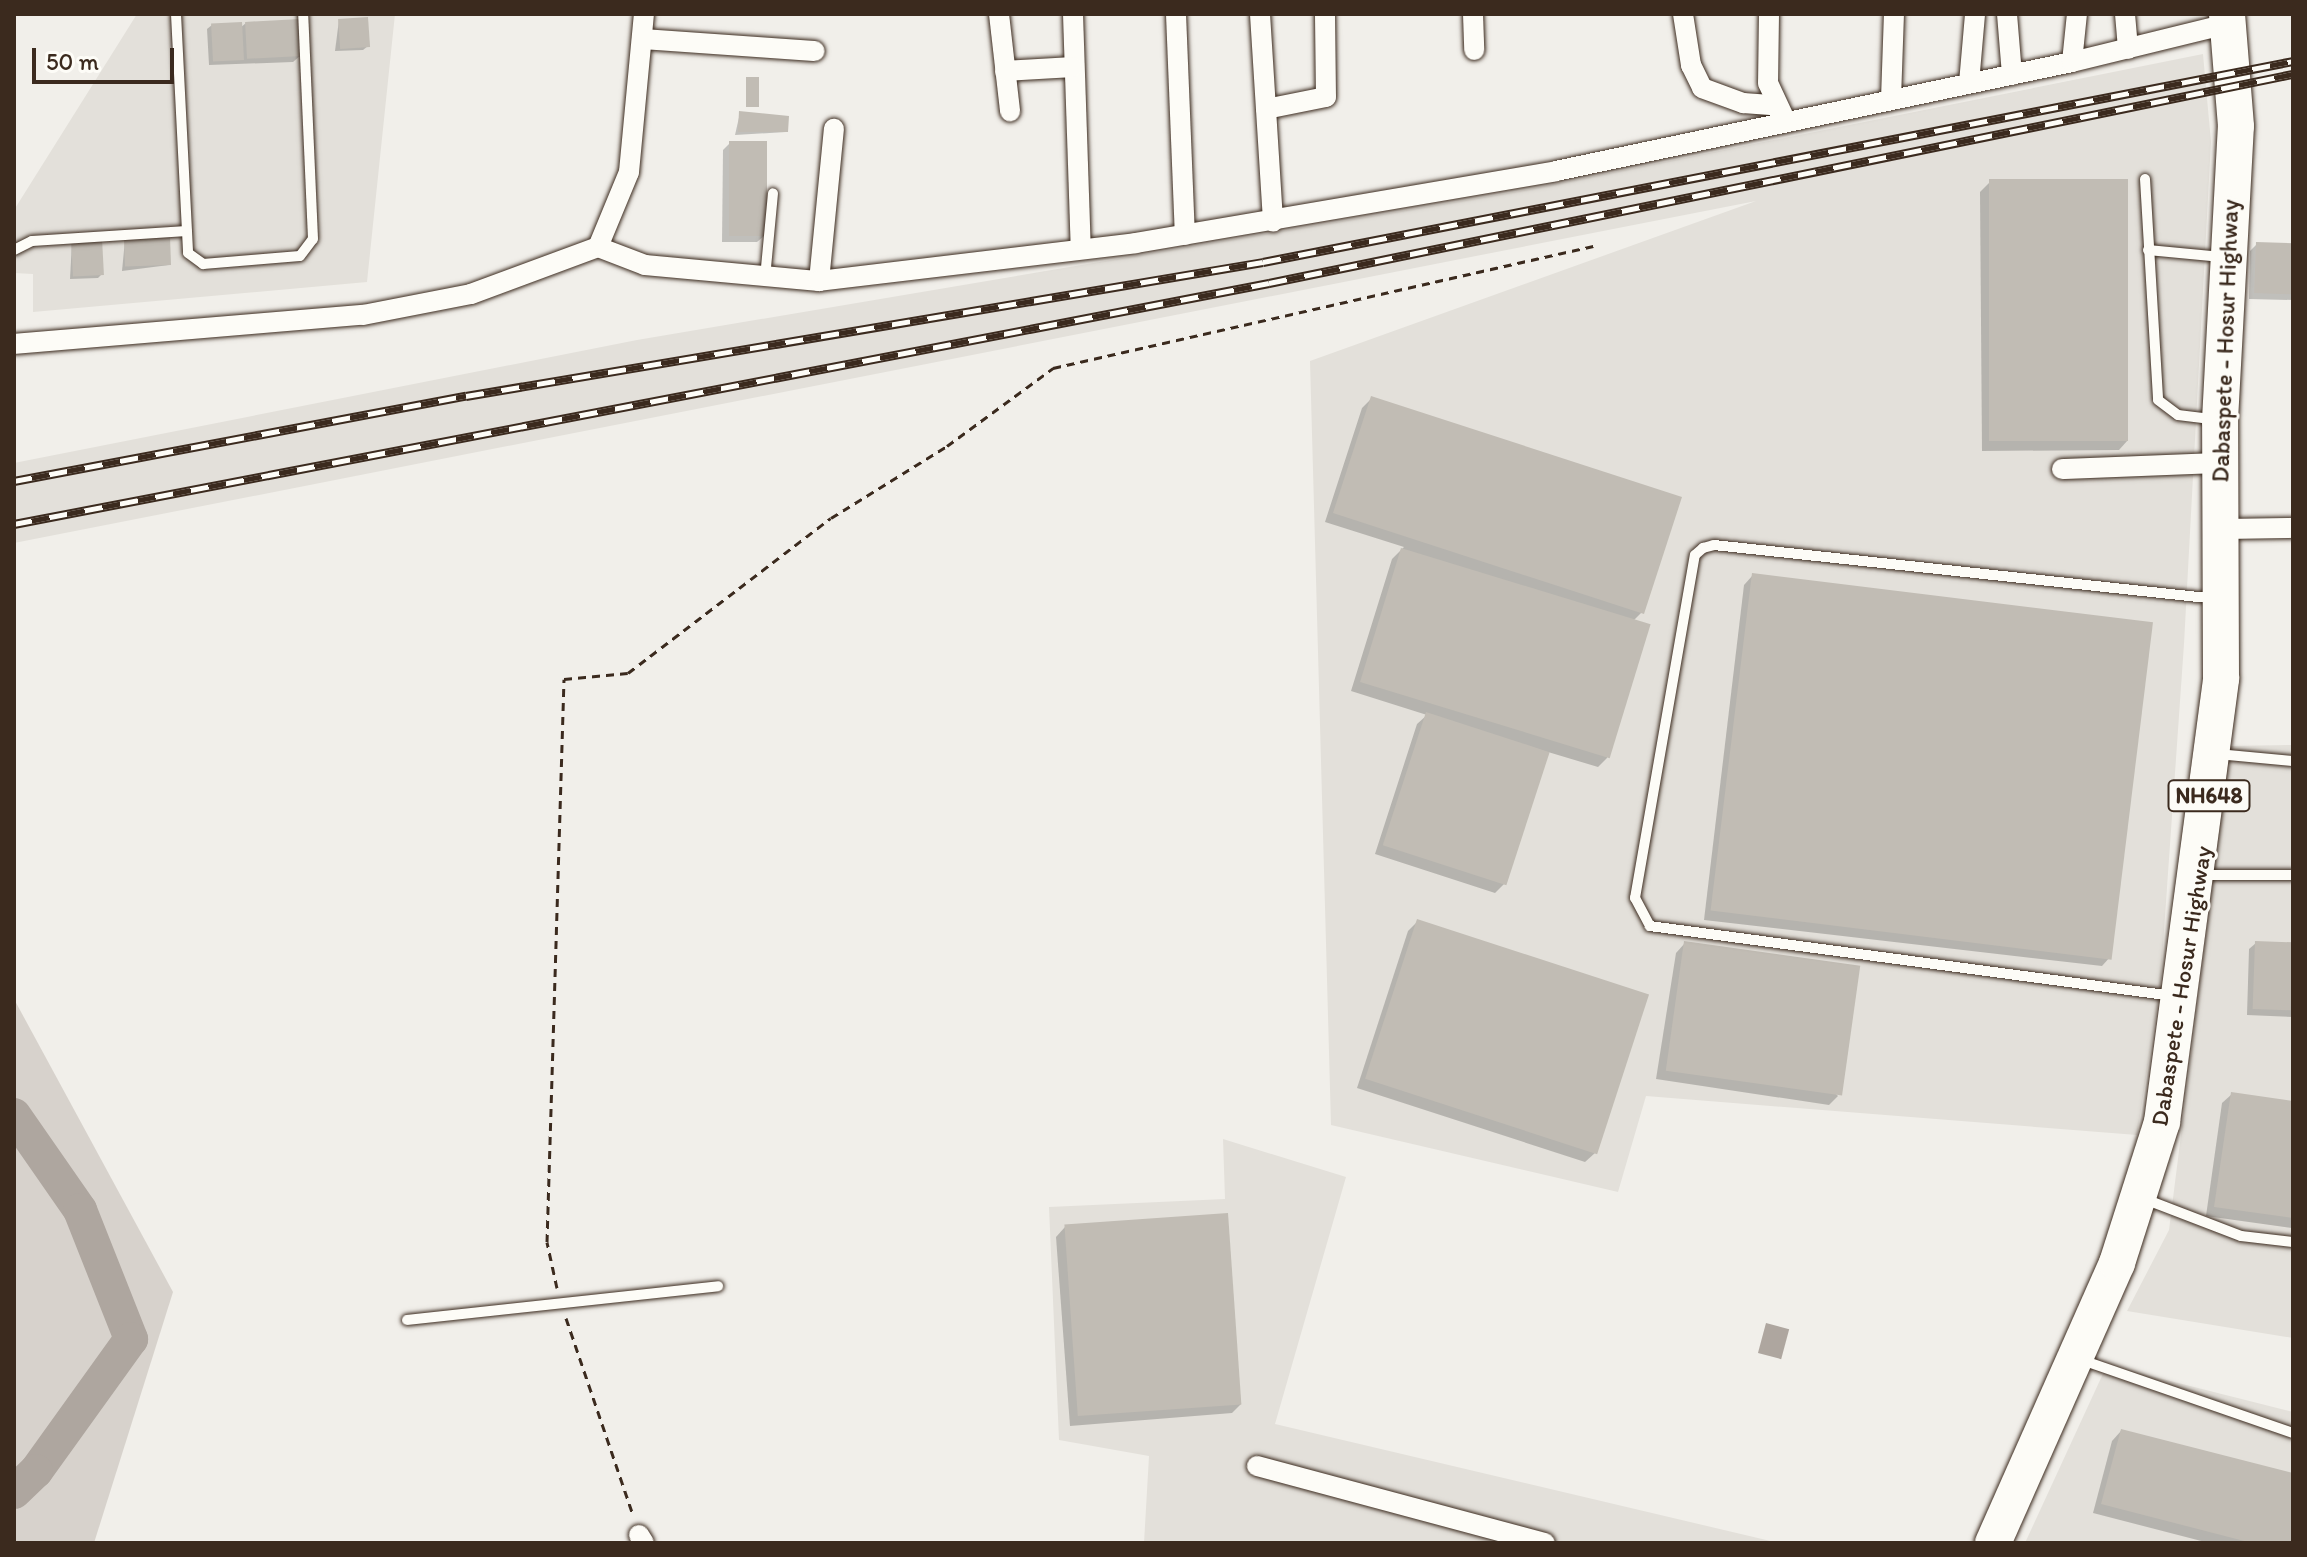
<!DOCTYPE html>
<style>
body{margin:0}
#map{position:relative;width:2307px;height:1557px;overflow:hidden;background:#f1efea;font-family:Itim,sans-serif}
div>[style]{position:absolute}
.built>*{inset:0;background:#e3e0da}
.green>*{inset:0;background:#d7d2cc}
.water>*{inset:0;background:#aea69f;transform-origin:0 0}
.shadow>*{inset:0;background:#0003}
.river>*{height:34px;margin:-17px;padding:0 17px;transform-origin:17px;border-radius:17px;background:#aea69f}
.building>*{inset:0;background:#c1bcb4;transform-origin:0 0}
.path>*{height:3px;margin-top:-1.5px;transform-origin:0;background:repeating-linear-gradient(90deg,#3b2a1e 0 8px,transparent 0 14px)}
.roads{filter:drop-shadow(0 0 2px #3b2a1e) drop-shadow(0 0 2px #3b2a1e)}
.lane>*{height:10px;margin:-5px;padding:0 5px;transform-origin:5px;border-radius:5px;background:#fdfcf7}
.street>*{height:20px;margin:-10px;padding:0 10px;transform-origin:10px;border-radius:10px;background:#fdfcf7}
.highway>*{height:36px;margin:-18px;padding:0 18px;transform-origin:18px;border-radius:18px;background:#fdfcf7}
.rail>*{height:9px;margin-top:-4.5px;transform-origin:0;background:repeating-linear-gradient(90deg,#fdfcf7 0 18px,#3b2a1e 0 36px);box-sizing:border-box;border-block:2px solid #3b2a1e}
span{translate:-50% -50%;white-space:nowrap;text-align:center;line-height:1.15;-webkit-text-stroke:6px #fdfcf7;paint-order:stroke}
.shield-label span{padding:2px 6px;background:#fdfcf7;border:2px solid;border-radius:6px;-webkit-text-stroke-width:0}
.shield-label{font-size:22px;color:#3b2a1e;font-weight:700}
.street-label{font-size:24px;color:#3b2a1e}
.frame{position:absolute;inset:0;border:16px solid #3b2a1e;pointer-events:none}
.scale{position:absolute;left:32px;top:48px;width:142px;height:36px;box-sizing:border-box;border:4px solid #3b2a1e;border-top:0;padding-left:10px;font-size:24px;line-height:28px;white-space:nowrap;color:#3b2a1e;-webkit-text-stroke:6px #fdfcf7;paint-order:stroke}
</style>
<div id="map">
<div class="built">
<div style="clip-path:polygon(137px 14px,395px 14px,367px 282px,33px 312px,33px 274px,14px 273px,14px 210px)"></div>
<div style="clip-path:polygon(2203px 54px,2211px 142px,2184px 644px,2160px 988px,2137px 1135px,1646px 1096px,1618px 1192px,1331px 1125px,1310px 361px,1756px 201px,14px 543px,14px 463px,637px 340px,1520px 191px)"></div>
<div style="clip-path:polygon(2293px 745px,2293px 1338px,2127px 1311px,2169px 1230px,2230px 746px)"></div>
<div style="clip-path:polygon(1223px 1139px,1346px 1177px,1275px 1424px,1779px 1543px,1144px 1543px,1149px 1456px,1059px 1440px,1049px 1207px,1225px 1199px)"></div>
<div style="clip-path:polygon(2107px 1365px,2293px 1412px,2293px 1543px,2025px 1543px)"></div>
</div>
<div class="green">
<div style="clip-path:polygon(14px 999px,173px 1292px,94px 1543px,14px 1543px)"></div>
</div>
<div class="water">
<div style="left:1766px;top:1323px;width:24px;height:31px;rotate:15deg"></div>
</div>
<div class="shadow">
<div style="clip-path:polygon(339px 20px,368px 46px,363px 50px,335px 51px)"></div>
<div style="clip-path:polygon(246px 23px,300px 56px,293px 62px,209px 65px,207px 29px,212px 25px,240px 28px)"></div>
<div style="clip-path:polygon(740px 113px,786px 132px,735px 135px)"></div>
<div style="clip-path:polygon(730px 143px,764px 236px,757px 242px,722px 242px,723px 150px)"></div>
<div style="clip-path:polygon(1989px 183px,2128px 440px,2119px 450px,1982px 451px,1980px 192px)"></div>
<div style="clip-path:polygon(125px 240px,169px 265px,122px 271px)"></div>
<div style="clip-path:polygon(72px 242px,102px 274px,98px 278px,70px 279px)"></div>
<div style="clip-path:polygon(2257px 244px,2293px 245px,2293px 300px,2249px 299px,2250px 251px)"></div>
<div style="clip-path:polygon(1372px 398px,1644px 610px,1633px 621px,1607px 758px,1598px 767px,1548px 752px,1505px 883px,1495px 893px,1375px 854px,1417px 724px,1427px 715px,1351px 691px,1392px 559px,1404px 547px,1325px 522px,1362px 408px)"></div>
<div style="clip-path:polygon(1753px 575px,2111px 956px,2102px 966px,1704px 920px,1744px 585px)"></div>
<div style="clip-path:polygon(1418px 921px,1595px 1153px,1585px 1162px,1357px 1088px,1408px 931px)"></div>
<div style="clip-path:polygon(1685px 943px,1838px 1096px,1829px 1105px,1656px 1079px,1676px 953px)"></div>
<div style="clip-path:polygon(2256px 943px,2293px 944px,2293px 1017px,2247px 1015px,2249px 949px)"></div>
<div style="clip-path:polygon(2232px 1094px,2293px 1103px,2292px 1228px,2206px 1216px,2222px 1103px)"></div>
<div style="clip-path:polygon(1065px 1227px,1241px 1404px,1232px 1413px,1070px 1426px,1056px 1237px)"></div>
<div style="clip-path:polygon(2121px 1431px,2293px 1475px,2293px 1543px,2209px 1543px,2093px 1513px,2112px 1441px)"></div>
</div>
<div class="river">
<div style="left:14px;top:1115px;width:116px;rotate:55.2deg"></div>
<div style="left:80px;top:1210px;width:139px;rotate:68.4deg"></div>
<div style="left:131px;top:1339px;width:163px;rotate:125.7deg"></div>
<div style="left:36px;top:1471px;width:30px;rotate:136deg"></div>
</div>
<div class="building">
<div style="left:368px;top:17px;width:30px;height:30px;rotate:86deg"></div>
<div style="left:300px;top:19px;width:37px;height:55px;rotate:87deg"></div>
<div style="left:242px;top:22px;width:38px;height:31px;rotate:87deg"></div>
<div style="left:746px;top:77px;width:13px;height:30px"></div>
<div style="clip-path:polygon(739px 111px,789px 116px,788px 132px,738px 132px)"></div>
<div style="left:729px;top:141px;width:38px;height:95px"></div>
<div style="left:2128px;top:179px;width:262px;height:139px;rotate:90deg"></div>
<div style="left:170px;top:236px;width:29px;height:46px;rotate:88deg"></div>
<div style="left:102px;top:238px;width:37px;height:31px;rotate:87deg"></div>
<div style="left:2256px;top:242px;width:37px;height:51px;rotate:2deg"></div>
<div style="left:1371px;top:396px;width:327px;height:123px;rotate:18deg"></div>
<div style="left:1401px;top:548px;width:261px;height:140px;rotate:17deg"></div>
<div style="left:1752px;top:573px;width:404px;height:340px;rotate:7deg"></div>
<div style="left:1426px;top:712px;width:130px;height:140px;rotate:18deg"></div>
<div style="left:1417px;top:919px;width:244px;height:168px;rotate:18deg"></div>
<div style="left:1684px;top:941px;width:178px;height:131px;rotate:8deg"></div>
<div style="left:2255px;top:941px;width:38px;height:68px;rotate:2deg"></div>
<div style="clip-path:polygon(2231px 1092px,2293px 1101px,2293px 1218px,2214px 1207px)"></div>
<div style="left:1228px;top:1213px;width:192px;height:164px;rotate:86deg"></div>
<div style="clip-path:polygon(2121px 1429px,2293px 1473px,2293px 1543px,2252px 1543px,2101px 1504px)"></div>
</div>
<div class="path">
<div style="left:557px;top:1288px;width:47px;rotate:-102.3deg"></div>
<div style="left:547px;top:1242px;width:563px;rotate:-88.27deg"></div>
<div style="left:564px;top:679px;width:64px;rotate:-5.4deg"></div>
<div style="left:628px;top:673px;width:255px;rotate:-37.4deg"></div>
<div style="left:831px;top:518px;width:137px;rotate:-31.8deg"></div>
<div style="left:947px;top:446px;width:132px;rotate:-36.3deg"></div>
<div style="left:1053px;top:368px;width:554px;rotate:-12.73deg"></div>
<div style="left:566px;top:1318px;width:208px;rotate:71.2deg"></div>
</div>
<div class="roads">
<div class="lane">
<div style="left:176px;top:14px;width:239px;rotate:87.1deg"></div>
<div style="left:188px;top:253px;width:19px;rotate:36deg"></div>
<div style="left:203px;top:264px;width:97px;rotate:-4.7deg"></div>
<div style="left:300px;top:256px;width:21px;rotate:-53deg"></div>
<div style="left:313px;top:239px;width:225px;rotate:-92.5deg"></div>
<div style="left:2145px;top:179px;width:221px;rotate:86.6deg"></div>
<div style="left:2158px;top:400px;width:25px;rotate:37deg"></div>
<div style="left:2178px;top:415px;width:35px;rotate:7deg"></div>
<div style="left:14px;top:250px;width:20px;rotate:-27deg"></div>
<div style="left:32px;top:241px;width:155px;rotate:-3.7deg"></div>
<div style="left:2148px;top:250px;width:74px;rotate:5.4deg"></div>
<div style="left:765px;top:278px;width:85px;rotate:-84.6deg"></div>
<div style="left:2217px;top:754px;width:76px;rotate:5.3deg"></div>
<div style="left:2201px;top:875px;width:92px"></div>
<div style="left:2173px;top:996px;width:528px;rotate:-172.38deg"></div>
<div style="left:1650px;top:926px;width:32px;rotate:-118deg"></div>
<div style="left:1635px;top:898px;width:348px;rotate:-80.1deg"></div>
<div style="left:1695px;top:555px;width:11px;rotate:-41deg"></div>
<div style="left:1703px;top:548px;width:11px;rotate:-15deg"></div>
<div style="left:1714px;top:545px;width:506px;rotate:6.13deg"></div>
<div style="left:2142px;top:1198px;width:106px;rotate:21deg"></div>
<div style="left:2241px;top:1236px;width:52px;rotate:6.6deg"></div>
<div style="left:407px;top:1320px;width:313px;rotate:-6.2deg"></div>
<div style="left:2079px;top:1359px;width:226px;rotate:19.1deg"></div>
</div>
<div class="street">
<div style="left:999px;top:14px;width:98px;rotate:83.5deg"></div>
<div style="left:1073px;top:14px;width:235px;rotate:88.1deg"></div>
<div style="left:1176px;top:14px;width:221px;rotate:87.7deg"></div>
<div style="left:1260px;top:14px;width:208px;rotate:86.4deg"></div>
<div style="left:1473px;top:14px;width:36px;rotate:88deg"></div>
<div style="left:1683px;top:14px;width:52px;rotate:81.1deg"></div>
<div style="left:1691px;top:65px;width:25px;rotate:64deg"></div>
<div style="left:1702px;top:88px;width:44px;rotate:20.1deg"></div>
<div style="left:1743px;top:103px;width:31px;rotate:4deg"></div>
<div style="left:1769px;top:14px;width:69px;rotate:90.8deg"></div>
<div style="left:1768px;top:83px;width:35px;rotate:65deg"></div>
<div style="left:2007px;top:14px;width:61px;rotate:85.3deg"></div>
<div style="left:2125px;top:14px;width:35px;rotate:85deg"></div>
<div style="left:642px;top:39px;width:173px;rotate:4deg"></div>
<div style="left:2072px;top:62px;width:48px;rotate:-84.1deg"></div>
<div style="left:1005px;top:71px;width:67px;rotate:-3.4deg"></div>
<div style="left:1969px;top:83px;width:69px;rotate:-85deg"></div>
<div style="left:1891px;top:99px;width:85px;rotate:-88deg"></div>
<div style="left:1266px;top:109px;width:61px;rotate:-11.3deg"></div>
<div style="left:1326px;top:97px;width:83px;rotate:-90.7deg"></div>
<div style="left:598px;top:247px;width:81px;rotate:-67.5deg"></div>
<div style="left:629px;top:172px;width:159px;rotate:-84.6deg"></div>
<div style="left:819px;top:281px;width:153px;rotate:-84.4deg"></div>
<div style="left:14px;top:344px;width:350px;rotate:-4.8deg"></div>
<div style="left:363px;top:315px;width:110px;rotate:-11deg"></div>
<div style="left:471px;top:294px;width:135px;rotate:-20.3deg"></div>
<div style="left:598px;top:247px;width:50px;rotate:21deg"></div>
<div style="left:645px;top:265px;width:175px;rotate:5.3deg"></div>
<div style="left:819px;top:281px;width:319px;rotate:-6.8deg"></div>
<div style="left:1136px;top:243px;width:426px;rotate:-9.7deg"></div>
<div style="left:1556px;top:171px;width:527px;rotate:-11.93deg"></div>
<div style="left:2072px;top:62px;width:160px;rotate:-13.8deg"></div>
<div style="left:2062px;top:469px;width:158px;rotate:-2.2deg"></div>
<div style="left:2219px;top:529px;width:74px;rotate:-0.8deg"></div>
<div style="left:1257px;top:1466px;width:298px;rotate:15deg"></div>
<div style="left:639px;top:1535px;width:9px;rotate:58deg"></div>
</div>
<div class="highway">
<div style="left:1993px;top:1543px;width:306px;rotate:-66.1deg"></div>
<div style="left:2117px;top:1263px;width:148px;rotate:-72.3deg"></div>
<div style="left:2162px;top:1122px;width:447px;rotate:-82.4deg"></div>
<div style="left:2221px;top:679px;width:259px;rotate:-90.2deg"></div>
<div style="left:2220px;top:420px;width:294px;rotate:-86.9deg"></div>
<div style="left:2236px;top:126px;width:112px;rotate:-94.6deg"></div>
</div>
</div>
<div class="rail">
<div style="left:14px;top:481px;width:460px;rotate:-10.7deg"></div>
<div style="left:466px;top:396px;width:808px;rotate:-9.54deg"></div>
<div style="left:1263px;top:262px;width:1049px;rotate:-11.04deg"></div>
<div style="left:14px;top:524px;width:1278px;rotate:-10.87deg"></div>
<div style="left:1269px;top:283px;width:1045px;rotate:-11.54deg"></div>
</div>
<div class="shield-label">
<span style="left:2209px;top:796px">NH648</span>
</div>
<div class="street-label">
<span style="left:2225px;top:341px;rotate:-88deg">Dabaspete - Hosur Highway</span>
<span style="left:2181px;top:986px;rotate:-81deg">Dabaspete - Hosur Highway</span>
</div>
<div class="frame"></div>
<div class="scale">50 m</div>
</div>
